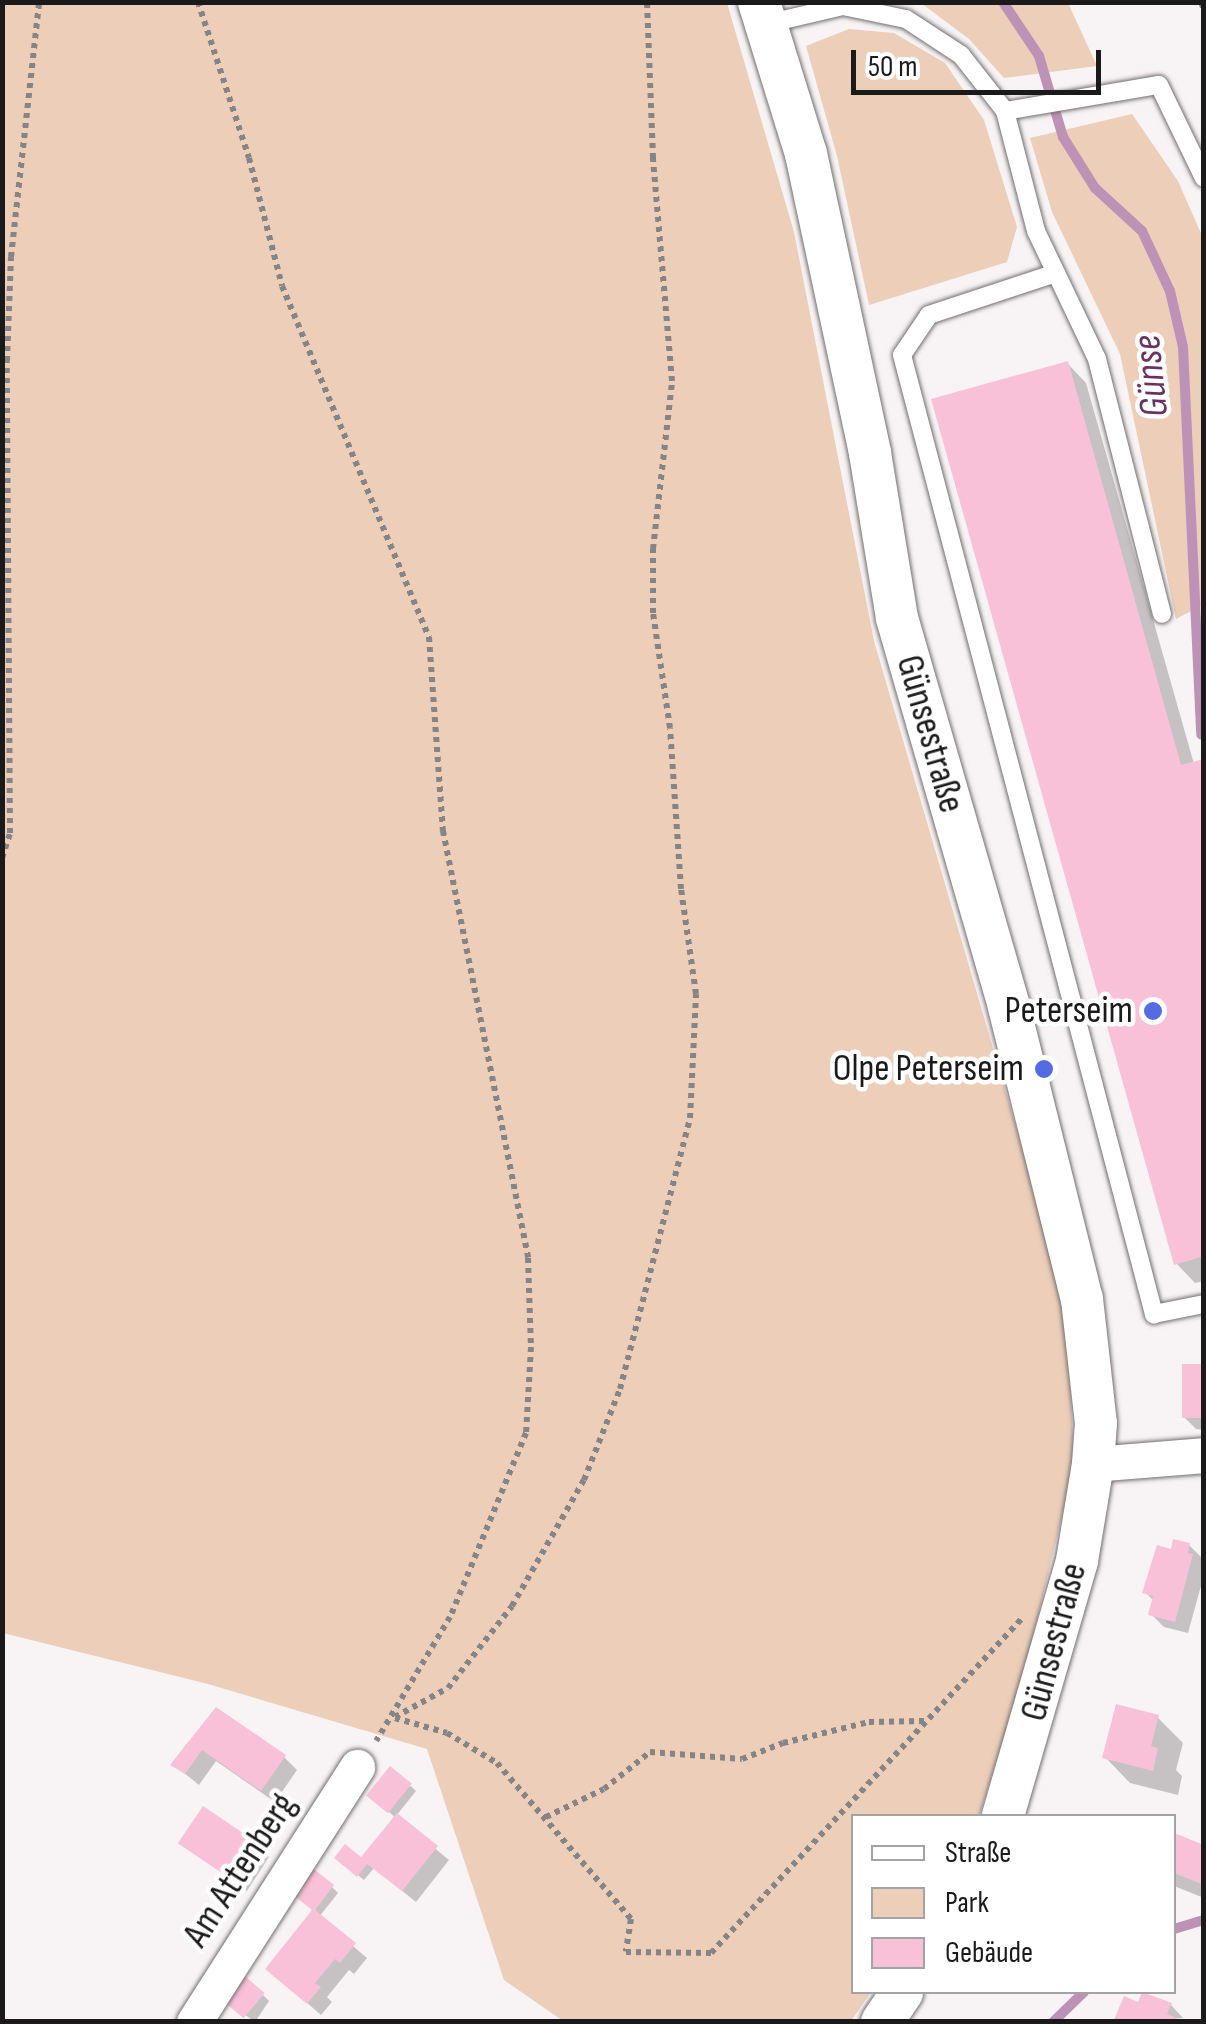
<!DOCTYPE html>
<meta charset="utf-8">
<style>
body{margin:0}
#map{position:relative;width:1206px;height:2024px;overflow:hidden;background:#f8f3f4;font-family:"Sofia Sans Condensed",sans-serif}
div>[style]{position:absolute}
.green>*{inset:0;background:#edceb9}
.shadow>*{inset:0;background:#0003}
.stream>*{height:10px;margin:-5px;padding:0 5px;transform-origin:5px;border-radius:5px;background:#be92b6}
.building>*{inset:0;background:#f9c1d7;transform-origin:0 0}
.path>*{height:6px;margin-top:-3px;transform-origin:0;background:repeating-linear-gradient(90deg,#878485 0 5px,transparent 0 10px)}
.roads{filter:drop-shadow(0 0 2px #736f6f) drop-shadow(0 0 2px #736f6f)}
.service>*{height:18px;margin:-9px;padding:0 9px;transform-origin:9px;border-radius:9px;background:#fff}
.minor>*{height:35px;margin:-17.5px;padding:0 17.5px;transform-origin:17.5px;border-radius:17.5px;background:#fff}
.tertiary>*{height:42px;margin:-21px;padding:0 21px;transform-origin:21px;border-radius:21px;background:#fff}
.dots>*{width:28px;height:28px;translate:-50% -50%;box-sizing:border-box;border:5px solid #fff;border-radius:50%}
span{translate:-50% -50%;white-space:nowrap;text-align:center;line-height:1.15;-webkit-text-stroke:9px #fff;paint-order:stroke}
.street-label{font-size:38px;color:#1b1a1a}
.poi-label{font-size:38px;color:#1b1a1a}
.right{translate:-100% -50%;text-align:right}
.water-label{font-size:40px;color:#693361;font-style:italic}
.frame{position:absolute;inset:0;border:5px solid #1b1a1a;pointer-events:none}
.legend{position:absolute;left:851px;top:1814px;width:325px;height:180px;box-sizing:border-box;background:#fff;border:2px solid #a4a3a3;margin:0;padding:12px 18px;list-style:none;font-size:30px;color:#1b1a1a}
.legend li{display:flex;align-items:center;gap:20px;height:50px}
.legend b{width:50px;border:2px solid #a4a3a3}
.scale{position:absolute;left:851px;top:50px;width:250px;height:45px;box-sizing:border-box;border:5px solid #1b1a1a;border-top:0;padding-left:12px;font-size:30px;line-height:35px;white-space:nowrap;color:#1b1a1a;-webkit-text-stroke:8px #fff;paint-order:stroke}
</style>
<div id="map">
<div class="green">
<div style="clip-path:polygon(3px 3px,727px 3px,794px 232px,874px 641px,1066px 1298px,1074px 1466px,1023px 1678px,979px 1816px,854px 1816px,854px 1992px,871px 1992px,851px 2021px,563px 2021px,504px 1980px,427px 1749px,208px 1684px,3px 1633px)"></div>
<div style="clip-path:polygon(921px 3px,1068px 3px,1097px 66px,1004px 78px,969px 39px)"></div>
<div style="clip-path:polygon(849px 29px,894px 33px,945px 63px,984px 120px,1017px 227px,1007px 262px,869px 305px,837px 156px,806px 46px)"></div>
<div style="clip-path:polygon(1132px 114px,1178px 181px,1203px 238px,1203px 605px,1176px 619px,1120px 354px,1052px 212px,1030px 138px)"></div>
</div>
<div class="shadow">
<div style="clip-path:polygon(1067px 363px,1086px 383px,1194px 764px,1204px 762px,1204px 1281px,1195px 1283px,1176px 1263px)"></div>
<div style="clip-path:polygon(1204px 1367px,1204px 1430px,1196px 1429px,1183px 1416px)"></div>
<div style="clip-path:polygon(1189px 1545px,1202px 1558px,1204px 1575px,1188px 1633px,1164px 1627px,1151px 1614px,1154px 1601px,1145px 1592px)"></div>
<div style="clip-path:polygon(1157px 1717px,1183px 1743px,1176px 1770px,1182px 1776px,1178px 1795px,1130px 1783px,1105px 1757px)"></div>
<div style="clip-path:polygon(188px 1742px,284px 1757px,297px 1770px,275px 1802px,216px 1761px,199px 1785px,173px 1764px)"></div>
<div style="clip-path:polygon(411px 1786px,416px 1791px,396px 1816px,449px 1860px,416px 1902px,374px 1868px,364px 1880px,343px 1863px,361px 1861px,396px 1818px,375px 1800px)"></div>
<div style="clip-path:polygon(1174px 1837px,1204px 1848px,1204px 1898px,1174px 1886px)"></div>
<div style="clip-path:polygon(181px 1843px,256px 1845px,269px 1857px,247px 1891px)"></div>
<div style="clip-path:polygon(332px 1887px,338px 1893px,319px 1917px,367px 1958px,354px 1974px,349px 1970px,327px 1997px,332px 2002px,321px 2015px,268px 1969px,316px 1910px,301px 1899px)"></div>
<div style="clip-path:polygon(263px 1995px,269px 2001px,255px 2022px,226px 2001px)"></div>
<div style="clip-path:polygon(1139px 2005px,1171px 2005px,1183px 2018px,1116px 2022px)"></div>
</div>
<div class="stream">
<div style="left:1003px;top:2px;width:65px;rotate:56.3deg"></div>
<div style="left:1039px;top:56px;width:84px;rotate:73.5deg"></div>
<div style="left:1063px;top:137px;width:60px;rotate:57.9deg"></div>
<div style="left:1095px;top:188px;width:64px;rotate:42.5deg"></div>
<div style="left:1142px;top:231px;width:66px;rotate:65deg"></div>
<div style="left:1170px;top:291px;width:57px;rotate:76.9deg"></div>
<div style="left:1183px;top:347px;width:388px;rotate:87.3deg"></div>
<div style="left:1174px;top:1929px;width:31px;rotate:-17deg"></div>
<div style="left:1053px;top:2022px;width:43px;rotate:-44.1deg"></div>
</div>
<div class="building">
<div style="clip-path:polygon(1068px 361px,1181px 765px,1204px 759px,1204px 1256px,1174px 1265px,931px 399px)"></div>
<div style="left:1182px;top:1364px;width:22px;height:54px"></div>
<div style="clip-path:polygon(1173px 1539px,1190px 1543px,1188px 1553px,1193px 1554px,1175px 1622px,1148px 1615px,1153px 1596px,1142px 1593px,1157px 1545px,1171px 1549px)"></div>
<div style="clip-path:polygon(1116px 1704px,1159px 1715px,1151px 1746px,1158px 1748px,1153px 1771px,1102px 1758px)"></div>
<div style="clip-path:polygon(216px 1707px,286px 1755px,261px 1791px,202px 1750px,185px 1774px,170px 1765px)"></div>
<div style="left:390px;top:1766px;width:28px;height:38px;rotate:39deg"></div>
<div style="left:203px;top:1806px;width:66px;height:45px;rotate:34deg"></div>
<div style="clip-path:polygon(397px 1813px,438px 1846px,402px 1891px,367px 1864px,357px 1877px,334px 1858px,345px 1844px,361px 1857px)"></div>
<div style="clip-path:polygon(1174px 1833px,1204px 1845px,1204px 1885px,1174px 1873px)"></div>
<div style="clip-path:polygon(310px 1866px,334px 1885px,315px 1910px,356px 1943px,340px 1963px,335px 1959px,315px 1983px,321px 1987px,307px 2004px,265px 1969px,312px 1910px,292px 1894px)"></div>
<div style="left:241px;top:1973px;width:31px;height:33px;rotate:40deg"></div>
<div style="clip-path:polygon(1142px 1992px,1172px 2003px,1167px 2014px,1176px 2018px,1174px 2022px,1113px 2022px,1124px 1996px,1138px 2002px)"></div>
</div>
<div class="path">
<div style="left:198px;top:2px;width:164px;rotate:71.9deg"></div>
<div style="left:249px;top:158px;width:132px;rotate:75.5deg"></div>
<div style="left:282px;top:286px;width:381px;rotate:67.3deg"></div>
<div style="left:429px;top:637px;width:195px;rotate:85.9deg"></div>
<div style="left:443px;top:831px;width:435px;rotate:78.7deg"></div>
<div style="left:528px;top:1258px;width:89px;rotate:88.1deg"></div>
<div style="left:531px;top:1347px;width:86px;rotate:93.3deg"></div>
<div style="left:526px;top:1433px;width:199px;rotate:112.4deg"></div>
<div style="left:450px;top:1617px;width:144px;rotate:120.8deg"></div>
<div style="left:1201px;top:2px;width:9px;rotate:69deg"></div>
<div style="left:2px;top:858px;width:26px;rotate:-72deg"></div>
<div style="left:10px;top:833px;width:472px;rotate:-90.4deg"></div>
<div style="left:7px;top:361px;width:104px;rotate:-87.8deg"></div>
<div style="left:11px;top:257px;width:257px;rotate:-83.7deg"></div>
<div style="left:395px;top:1717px;width:60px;rotate:-28.7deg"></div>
<div style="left:448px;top:1688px;width:104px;rotate:-52deg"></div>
<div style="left:512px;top:1606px;width:145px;rotate:-60.3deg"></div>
<div style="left:584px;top:1480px;width:98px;rotate:-68.4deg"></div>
<div style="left:620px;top:1389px;width:280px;rotate:-75.5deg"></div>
<div style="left:690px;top:1118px;width:124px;rotate:-87.2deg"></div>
<div style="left:696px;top:994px;width:106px;rotate:-98.1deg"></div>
<div style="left:681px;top:889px;width:161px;rotate:-93.9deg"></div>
<div style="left:670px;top:728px;width:116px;rotate:-98.4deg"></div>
<div style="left:653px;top:613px;width:64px;rotate:-90deg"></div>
<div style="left:653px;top:549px;width:169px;rotate:-83.5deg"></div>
<div style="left:672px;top:381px;width:224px;rotate:-94.9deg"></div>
<div style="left:653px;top:158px;width:156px;rotate:-92.2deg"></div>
<div style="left:395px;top:1718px;width:54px;rotate:16.1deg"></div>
<div style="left:447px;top:1733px;width:58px;rotate:31deg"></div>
<div style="left:497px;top:1763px;width:206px;rotate:49.3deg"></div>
<div style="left:631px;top:1919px;width:33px;rotate:99deg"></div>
<div style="left:626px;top:1952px;width:85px;rotate:0.7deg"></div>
<div style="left:711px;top:1953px;width:456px;rotate:-47.1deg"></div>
<div style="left:546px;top:1817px;width:64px;rotate:-25.8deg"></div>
<div style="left:604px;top:1789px;width:59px;rotate:-38.8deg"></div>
<div style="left:650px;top:1752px;width:92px;rotate:4.4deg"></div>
<div style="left:742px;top:1759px;width:44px;rotate:-21.3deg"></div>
<div style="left:783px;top:1743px;width:89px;rotate:-13.7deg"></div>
<div style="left:869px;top:1722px;width:55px;rotate:-1deg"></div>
</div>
<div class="roads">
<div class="service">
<div style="left:766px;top:24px;width:79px;rotate:-13.2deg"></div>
<div style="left:843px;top:6px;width:64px;rotate:11.7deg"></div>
<div style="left:906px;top:19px;width:66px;rotate:33.2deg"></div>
<div style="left:961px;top:55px;width:71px;rotate:51.8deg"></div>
<div style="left:1005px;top:111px;width:124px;rotate:75.5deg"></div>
<div style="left:1036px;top:231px;width:142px;rotate:64.5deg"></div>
<div style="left:1097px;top:359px;width:263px;rotate:75.7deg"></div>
<div style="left:1005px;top:111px;width:156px;rotate:-9.6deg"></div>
<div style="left:1159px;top:85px;width:103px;rotate:64.2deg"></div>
<div style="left:1056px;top:273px;width:134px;rotate:161.7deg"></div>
<div style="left:929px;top:315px;width:48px;rotate:124deg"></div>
<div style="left:902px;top:355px;width:992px;rotate:75.28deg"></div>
<div style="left:1154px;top:1314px;width:51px;rotate:-11.3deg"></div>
</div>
<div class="minor">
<div style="left:1093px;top:1464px;width:111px;rotate:-4.6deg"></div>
<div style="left:194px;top:2022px;width:303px;rotate:-57.4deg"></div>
</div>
<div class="tertiary">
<div style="left:759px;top:2px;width:159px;rotate:72.8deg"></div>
<div style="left:806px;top:154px;width:306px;rotate:77.9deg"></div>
<div style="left:870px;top:453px;width:167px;rotate:80.7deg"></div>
<div style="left:897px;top:618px;width:405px;rotate:73.9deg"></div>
<div style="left:1009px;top:1007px;width:301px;rotate:76deg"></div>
<div style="left:1082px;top:1299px;width:125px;rotate:83.6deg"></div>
<div style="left:1096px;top:1423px;width:41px;rotate:94.2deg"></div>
<div style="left:1093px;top:1464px;width:98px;rotate:99.4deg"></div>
<div style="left:1077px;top:1561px;width:266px;rotate:106.2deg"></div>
<div style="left:882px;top:2022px;width:36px;rotate:-56deg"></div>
</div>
</div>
<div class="dots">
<div style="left:1153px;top:1011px;background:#556be1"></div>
<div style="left:1044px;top:1069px;background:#556be1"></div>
</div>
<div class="street-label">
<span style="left:930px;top:734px;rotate:74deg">Günsestraße</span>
<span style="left:1054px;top:1642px;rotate:-75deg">Günsestraße</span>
<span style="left:240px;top:1870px;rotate:-57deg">Am Attenberg</span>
</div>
<div class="poi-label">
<span class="right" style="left:1133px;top:1011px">Peterseim</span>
<span class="right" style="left:1024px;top:1069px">Olpe Peterseim</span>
</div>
<div class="water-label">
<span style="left:1151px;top:376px;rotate:-96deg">Günse</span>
</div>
<div class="frame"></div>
<ul class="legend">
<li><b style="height:12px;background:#fff"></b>Straße</li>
<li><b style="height:28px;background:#edceb9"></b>Park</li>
<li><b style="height:28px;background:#f9c1d7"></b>Gebäude</li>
</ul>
<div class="scale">50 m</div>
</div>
